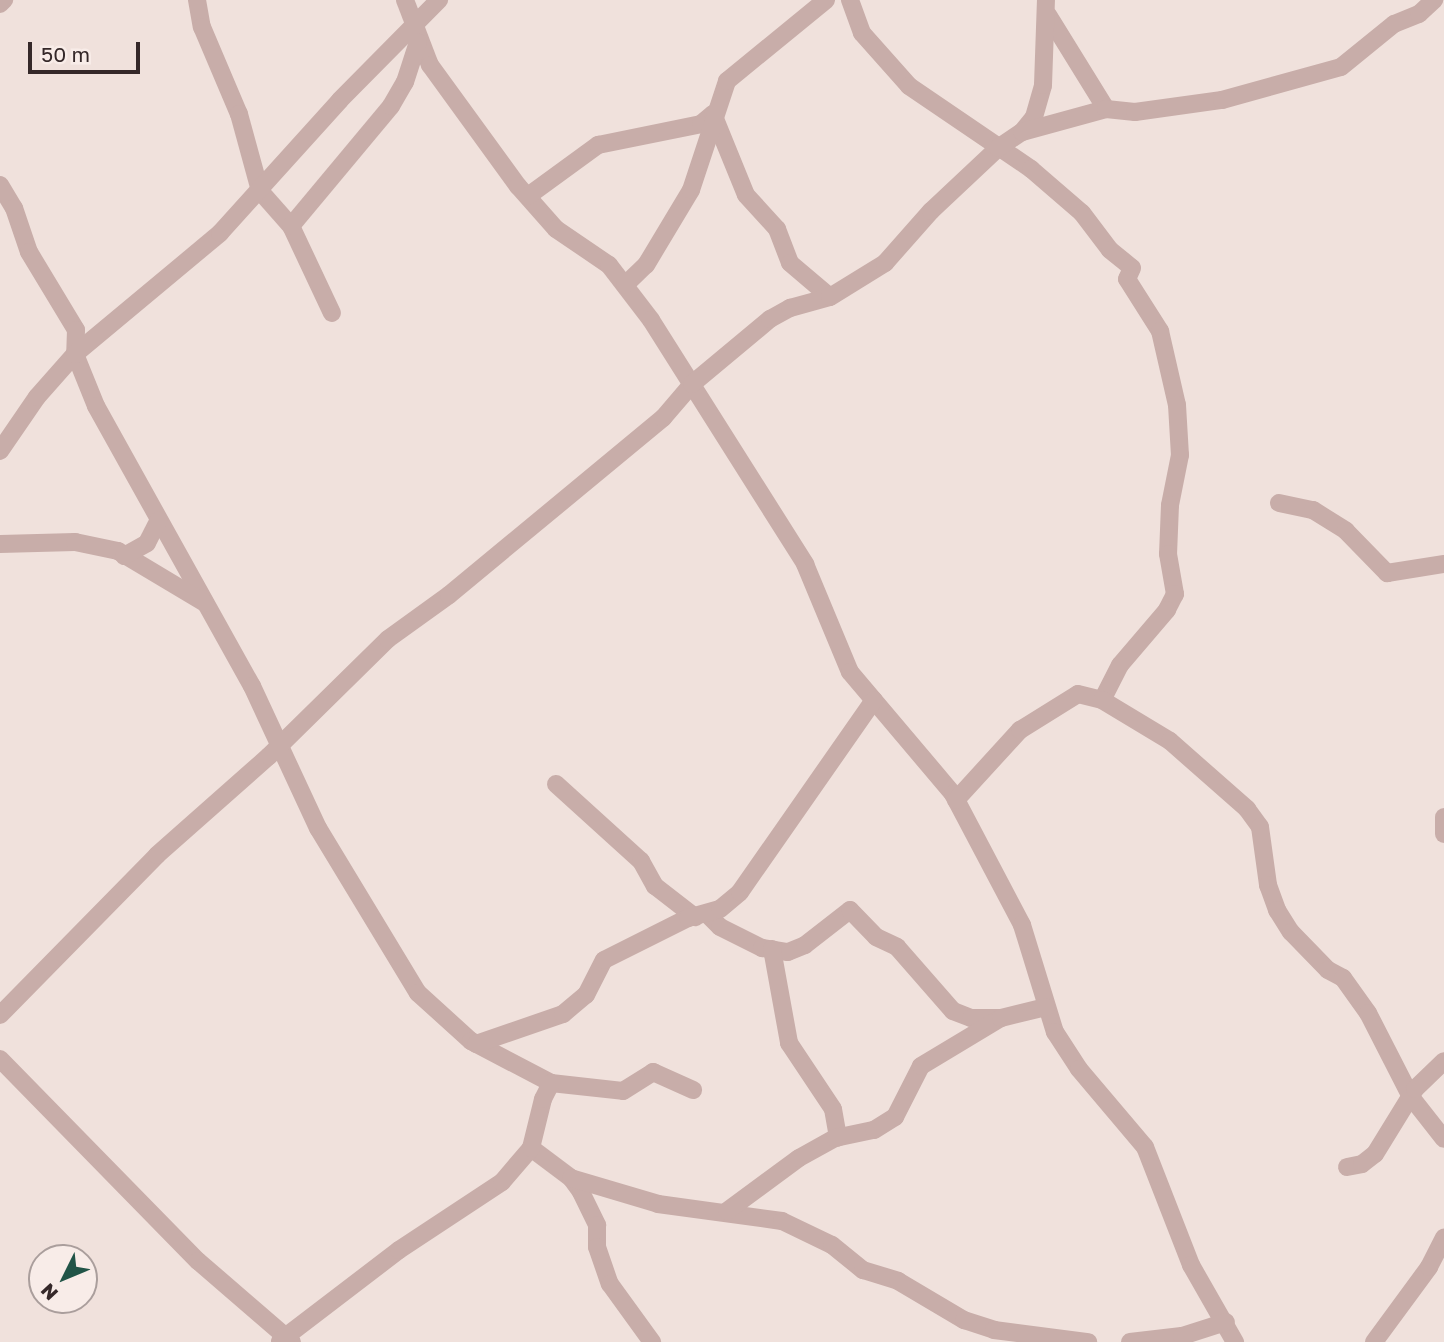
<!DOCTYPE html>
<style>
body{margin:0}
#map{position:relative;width:1444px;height:1342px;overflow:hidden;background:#f0e1dc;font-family:"Golos Text",sans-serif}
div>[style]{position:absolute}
.street>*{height:18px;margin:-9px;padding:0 9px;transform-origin:9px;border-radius:9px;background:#c8ada9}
span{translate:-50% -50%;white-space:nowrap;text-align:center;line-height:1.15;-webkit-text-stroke:7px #f8ece8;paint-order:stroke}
.north{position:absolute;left:28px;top:1244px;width:70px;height:70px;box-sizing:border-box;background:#f8ece8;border:2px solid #aa9e9c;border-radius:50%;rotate:227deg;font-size:19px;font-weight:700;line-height:28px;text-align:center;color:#352829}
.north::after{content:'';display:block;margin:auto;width:24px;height:32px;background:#215447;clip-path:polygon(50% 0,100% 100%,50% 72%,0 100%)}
.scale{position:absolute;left:28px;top:42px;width:112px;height:32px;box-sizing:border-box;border:4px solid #352829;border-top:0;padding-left:9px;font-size:21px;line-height:24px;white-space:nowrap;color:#352829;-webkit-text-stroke:5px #f8ece8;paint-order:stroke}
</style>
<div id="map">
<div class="street">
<div style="left:197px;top:0;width:27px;rotate:80deg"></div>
<div style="left:202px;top:27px;width:95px;rotate:67deg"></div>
<div style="left:239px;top:114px;width:80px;rotate:74.7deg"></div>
<div style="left:260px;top:191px;width:47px;rotate:48.5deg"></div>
<div style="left:291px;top:226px;width:96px;rotate:64.8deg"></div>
<div style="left:405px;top:0;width:70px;rotate:69deg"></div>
<div style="left:430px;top:65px;width:150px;rotate:54deg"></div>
<div style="left:518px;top:186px;width:57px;rotate:48.5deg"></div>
<div style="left:556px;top:229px;width:64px;rotate:34.2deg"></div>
<div style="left:609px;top:265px;width:69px;rotate:52.6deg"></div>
<div style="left:651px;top:320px;width:289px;rotate:57.7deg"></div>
<div style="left:805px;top:564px;width:117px;rotate:67.4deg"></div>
<div style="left:850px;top:672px;width:160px;rotate:49.8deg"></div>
<div style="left:953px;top:794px;width:148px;rotate:62.2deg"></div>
<div style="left:1022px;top:925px;width:112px;rotate:72.9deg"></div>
<div style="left:1055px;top:1032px;width:44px;rotate:57deg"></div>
<div style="left:1079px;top:1069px;width:102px;rotate:49.8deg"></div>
<div style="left:1145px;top:1147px;width:127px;rotate:68.7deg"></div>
<div style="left:1191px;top:1265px;width:89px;rotate:60.3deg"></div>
<div style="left:850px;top:0;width:35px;rotate:70deg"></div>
<div style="left:862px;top:33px;width:71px;rotate:48.4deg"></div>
<div style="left:909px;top:86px;width:148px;rotate:34.2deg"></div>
<div style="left:1031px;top:169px;width:67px;rotate:40.8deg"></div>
<div style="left:1082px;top:213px;width:46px;rotate:52.9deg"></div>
<div style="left:1110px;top:250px;width:28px;rotate:39deg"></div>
<div style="left:1132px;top:268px;width:12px;rotate:114deg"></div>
<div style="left:1127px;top:279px;width:62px;rotate:57.6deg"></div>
<div style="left:1160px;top:331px;width:76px;rotate:77.1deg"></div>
<div style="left:1177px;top:405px;width:50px;rotate:86.6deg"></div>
<div style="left:1180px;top:455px;width:51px;rotate:101.3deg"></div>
<div style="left:1170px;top:505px;width:49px;rotate:92.3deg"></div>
<div style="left:1168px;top:554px;width:41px;rotate:80.1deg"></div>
<div style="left:1175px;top:594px;width:18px;rotate:117deg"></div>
<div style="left:1167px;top:610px;width:72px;rotate:130.5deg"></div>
<div style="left:1120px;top:665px;width:39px;rotate:117deg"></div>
<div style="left:0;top:4px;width:6px;rotate:-45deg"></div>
<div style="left:1048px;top:15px;width:110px;rotate:58.3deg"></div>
<div style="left:1022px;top:132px;width:19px;rotate:-51deg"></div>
<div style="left:1034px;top:117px;width:33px;rotate:-74deg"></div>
<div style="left:1043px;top:85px;width:85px;rotate:-88deg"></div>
<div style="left:0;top:185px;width:27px;rotate:59deg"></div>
<div style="left:14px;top:208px;width:46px;rotate:71.2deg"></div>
<div style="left:29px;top:252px;width:91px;rotate:58.9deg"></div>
<div style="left:76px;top:330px;width:24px;rotate:92deg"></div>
<div style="left:75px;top:354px;width:56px;rotate:68deg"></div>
<div style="left:96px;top:406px;width:321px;rotate:60.9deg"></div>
<div style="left:252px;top:686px;width:157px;rotate:65.1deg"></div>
<div style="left:318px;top:828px;width:193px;rotate:58.8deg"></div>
<div style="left:418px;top:993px;width:72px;rotate:42.2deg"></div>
<div style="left:471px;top:1041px;width:90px;rotate:27.7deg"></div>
<div style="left:551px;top:1083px;width:72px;rotate:6.3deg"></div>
<div style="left:623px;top:1091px;width:36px;rotate:-32deg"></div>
<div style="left:653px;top:1072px;width:44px;rotate:24.2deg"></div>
<div style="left:528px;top:196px;width:87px;rotate:-36.1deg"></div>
<div style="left:598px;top:145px;width:105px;rotate:-11.5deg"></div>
<div style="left:701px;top:124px;width:16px;rotate:-40deg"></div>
<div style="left:713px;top:114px;width:87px;rotate:67.8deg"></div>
<div style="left:746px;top:195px;width:46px;rotate:47.6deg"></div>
<div style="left:777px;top:229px;width:36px;rotate:69deg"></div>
<div style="left:790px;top:263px;width:52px;rotate:40.4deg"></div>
<div style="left:291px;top:226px;width:156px;rotate:-50.2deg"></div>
<div style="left:391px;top:106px;width:28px;rotate:-60deg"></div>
<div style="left:405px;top:82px;width:42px;rotate:-72deg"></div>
<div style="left:625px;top:285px;width:29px;rotate:-44deg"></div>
<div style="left:646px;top:265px;width:87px;rotate:-59deg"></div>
<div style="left:691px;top:190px;width:115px;rotate:-71.7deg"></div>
<div style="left:727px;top:81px;width:128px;rotate:-39.3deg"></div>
<div style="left:0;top:451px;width:65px;rotate:-55.6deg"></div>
<div style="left:37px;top:397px;width:57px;rotate:-48.5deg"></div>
<div style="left:75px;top:354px;width:189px;rotate:-39.8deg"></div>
<div style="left:220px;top:233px;width:179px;rotate:-47.9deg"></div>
<div style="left:340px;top:100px;width:141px;rotate:-45.3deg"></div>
<div style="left:1279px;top:503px;width:35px;rotate:12deg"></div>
<div style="left:1313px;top:510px;width:39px;rotate:32deg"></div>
<div style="left:1346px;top:531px;width:59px;rotate:45.7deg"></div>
<div style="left:1387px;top:573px;width:58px;rotate:-9deg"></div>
<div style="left:0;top:544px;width:75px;rotate:-1.5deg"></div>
<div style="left:75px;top:542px;width:44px;rotate:11.8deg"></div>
<div style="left:118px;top:551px;width:101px;rotate:30.9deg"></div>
<div style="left:124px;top:556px;width:26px;rotate:-29deg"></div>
<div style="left:147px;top:543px;width:25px;rotate:-63deg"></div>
<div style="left:556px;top:784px;width:115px;rotate:42.2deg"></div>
<div style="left:641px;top:861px;width:29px;rotate:61deg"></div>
<div style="left:655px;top:886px;width:51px;rotate:37.8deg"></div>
<div style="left:956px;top:800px;width:95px;rotate:-47.6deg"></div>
<div style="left:1020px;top:730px;width:68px;rotate:-31.8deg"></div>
<div style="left:1078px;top:694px;width:25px;rotate:14deg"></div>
<div style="left:1102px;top:700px;width:79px;rotate:31.1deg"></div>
<div style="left:1170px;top:741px;width:103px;rotate:41.4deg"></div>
<div style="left:1247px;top:809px;width:22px;rotate:54deg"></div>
<div style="left:1260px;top:827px;width:59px;rotate:82.1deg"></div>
<div style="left:1268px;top:885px;width:27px;rotate:70deg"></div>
<div style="left:1277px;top:910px;width:26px;rotate:58deg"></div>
<div style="left:1291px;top:932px;width:53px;rotate:45.8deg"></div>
<div style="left:1328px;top:970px;width:17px;rotate:28deg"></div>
<div style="left:1343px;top:978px;width:43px;rotate:54.5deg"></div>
<div style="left:1368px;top:1013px;width:94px;rotate:62.9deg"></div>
<div style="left:1411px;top:1097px;width:53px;rotate:51.8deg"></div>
<div style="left:1444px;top:817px;width:17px;rotate:90deg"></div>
<div style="left:707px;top:914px;width:18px;rotate:45deg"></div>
<div style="left:720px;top:927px;width:47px;rotate:26.6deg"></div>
<div style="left:762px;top:948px;width:26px;rotate:9deg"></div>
<div style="left:788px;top:952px;width:18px;rotate:-22deg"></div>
<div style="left:805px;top:945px;width:57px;rotate:-37.9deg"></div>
<div style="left:850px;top:910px;width:37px;rotate:46deg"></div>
<div style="left:876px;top:937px;width:23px;rotate:25deg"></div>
<div style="left:897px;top:947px;width:85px;rotate:48.8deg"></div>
<div style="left:953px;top:1011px;width:19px;rotate:21deg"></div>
<div style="left:971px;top:1018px;width:30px"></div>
<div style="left:772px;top:949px;width:96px;rotate:79.7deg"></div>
<div style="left:789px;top:1043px;width:79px;rotate:56.3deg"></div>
<div style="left:833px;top:1109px;width:29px;rotate:80deg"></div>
<div style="left:0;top:1015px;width:224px;rotate:-45.5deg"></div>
<div style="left:157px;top:855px;width:149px;rotate:-41.5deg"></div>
<div style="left:269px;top:756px;width:167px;rotate:-44.5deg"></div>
<div style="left:388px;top:639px;width:75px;rotate:-35.8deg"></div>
<div style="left:449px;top:595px;width:278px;rotate:-39.6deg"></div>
<div style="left:663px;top:418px;width:45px;rotate:-49.5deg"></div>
<div style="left:692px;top:384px;width:102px;rotate:-39.8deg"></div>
<div style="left:770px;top:319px;width:23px;rotate:-29deg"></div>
<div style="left:790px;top:308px;width:41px;rotate:-15.4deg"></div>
<div style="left:830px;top:297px;width:65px;rotate:-31.7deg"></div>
<div style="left:885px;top:263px;width:69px;rotate:-48.5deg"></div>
<div style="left:931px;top:211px;width:92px;rotate:-43.2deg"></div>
<div style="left:998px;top:148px;width:29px;rotate:-34deg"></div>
<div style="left:1022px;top:132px;width:87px;rotate:-15.3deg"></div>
<div style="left:1106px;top:109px;width:29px;rotate:6deg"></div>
<div style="left:1135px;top:112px;width:88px;rotate:-7.9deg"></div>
<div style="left:1222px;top:100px;width:123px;rotate:-15.5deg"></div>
<div style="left:1341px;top:67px;width:68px;rotate:-39.1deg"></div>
<div style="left:1394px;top:24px;width:27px;rotate:-22deg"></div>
<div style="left:1419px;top:14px;width:21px;rotate:-43deg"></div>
<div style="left:476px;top:1044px;width:92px;rotate:-19deg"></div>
<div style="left:563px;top:1014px;width:30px;rotate:-40deg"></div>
<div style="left:586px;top:995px;width:39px;rotate:-63deg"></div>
<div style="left:604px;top:960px;width:94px;rotate:-26.6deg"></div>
<div style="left:688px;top:918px;width:33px;rotate:-16deg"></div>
<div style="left:720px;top:909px;width:26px;rotate:-40deg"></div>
<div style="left:740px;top:892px;width:234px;rotate:-55.1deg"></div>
<div style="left:0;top:1059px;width:283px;rotate:45.6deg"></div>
<div style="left:198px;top:1261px;width:124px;rotate:40.8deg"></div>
<div style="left:531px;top:1148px;width:50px;rotate:36.9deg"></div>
<div style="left:571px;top:1178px;width:17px;rotate:54deg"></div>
<div style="left:581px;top:1192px;width:37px;rotate:64deg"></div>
<div style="left:597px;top:1225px;width:22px;rotate:90deg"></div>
<div style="left:597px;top:1247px;width:39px;rotate:71deg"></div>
<div style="left:610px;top:1284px;width:72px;rotate:54.1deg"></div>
<div style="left:1347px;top:1167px;width:15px;rotate:-11deg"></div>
<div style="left:1362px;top:1164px;width:16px;rotate:-38deg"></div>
<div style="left:1375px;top:1154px;width:76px;rotate:-58.4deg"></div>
<div style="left:1415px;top:1089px;width:40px;rotate:-44deg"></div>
<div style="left:571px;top:1178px;width:91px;rotate:16.6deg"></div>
<div style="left:658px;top:1204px;width:125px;rotate:7.8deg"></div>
<div style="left:782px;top:1221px;width:55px;rotate:25.6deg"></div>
<div style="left:832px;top:1245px;width:40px;rotate:39deg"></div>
<div style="left:863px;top:1270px;width:37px;rotate:17deg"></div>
<div style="left:898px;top:1281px;width:77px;rotate:30.6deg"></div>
<div style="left:964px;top:1320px;width:32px;rotate:18deg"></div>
<div style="left:994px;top:1330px;width:95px;rotate:7.3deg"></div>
<div style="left:727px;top:1211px;width:89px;rotate:-36.4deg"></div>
<div style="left:799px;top:1158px;width:41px;rotate:-29.1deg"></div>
<div style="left:835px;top:1138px;width:40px;rotate:-12deg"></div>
<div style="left:874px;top:1130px;width:25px;rotate:-32deg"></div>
<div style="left:895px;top:1117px;width:57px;rotate:-63deg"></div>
<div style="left:921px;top:1066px;width:93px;rotate:-31deg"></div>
<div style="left:1001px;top:1018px;width:46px;rotate:-13.7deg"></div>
<div style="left:280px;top:1341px;width:150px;rotate:-37.4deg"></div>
<div style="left:399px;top:1250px;width:123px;rotate:-33.4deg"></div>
<div style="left:502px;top:1182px;width:45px;rotate:-49.5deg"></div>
<div style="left:531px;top:1148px;width:50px;rotate:-76.2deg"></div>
<div style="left:543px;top:1099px;width:18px;rotate:-63deg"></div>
<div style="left:1130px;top:1342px;width:52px;rotate:-6.6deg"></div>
<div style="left:1182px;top:1336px;width:46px;rotate:-17.7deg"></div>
<div style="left:1374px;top:1342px;width:93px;rotate:-53.7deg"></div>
<div style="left:1429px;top:1267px;width:33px;rotate:-63deg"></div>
</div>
<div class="north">N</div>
<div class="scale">50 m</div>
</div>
